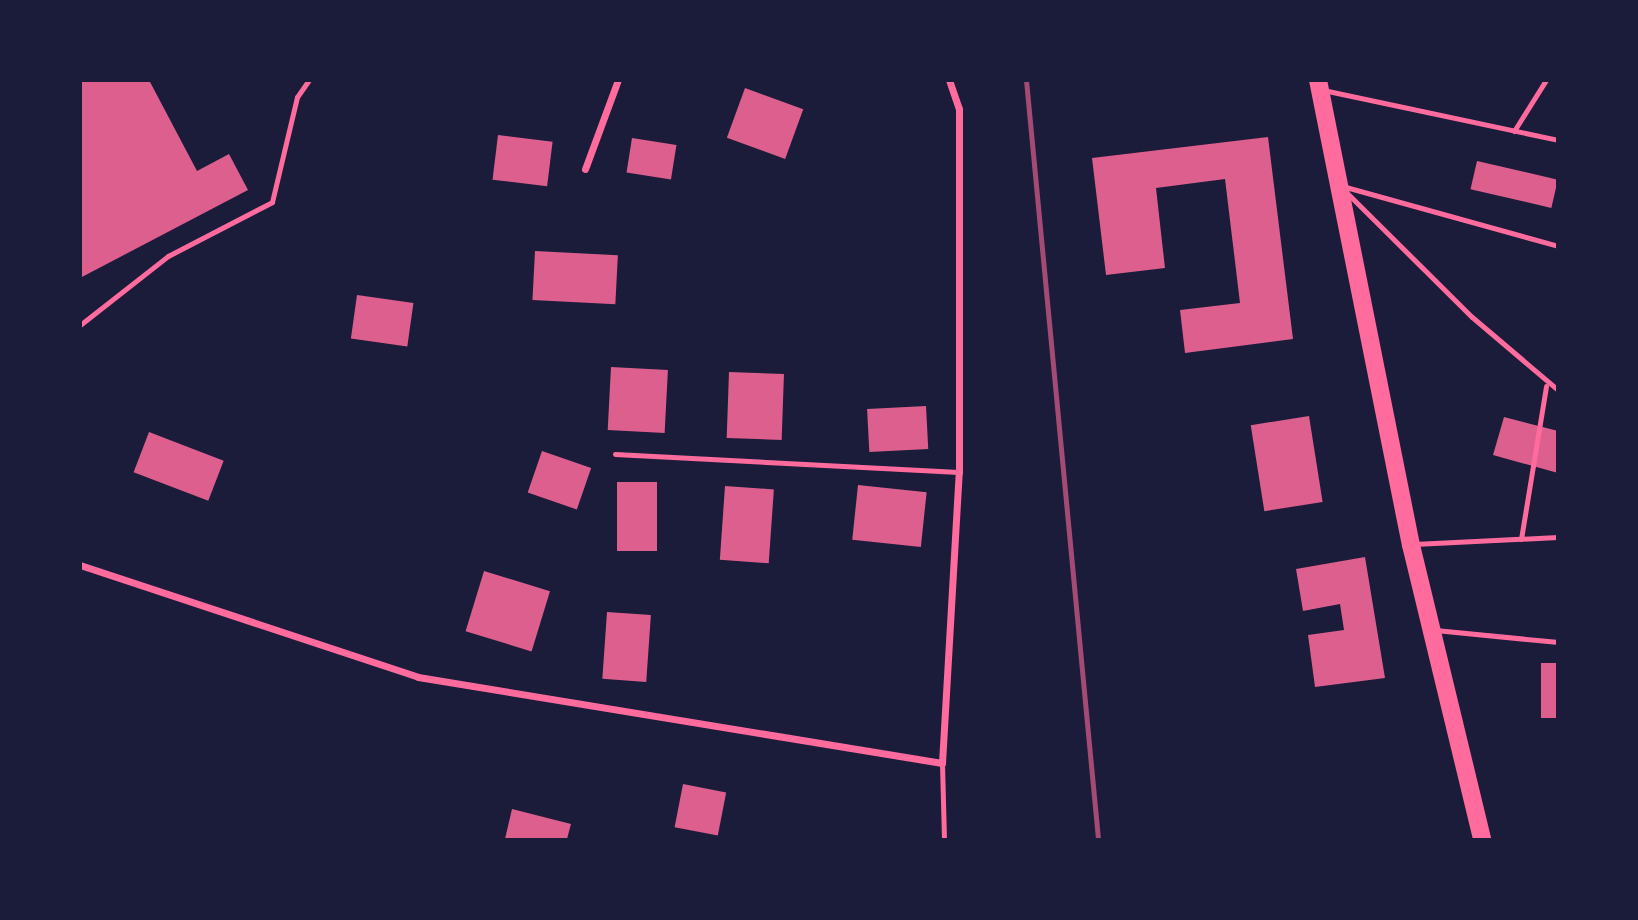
<!DOCTYPE html>
<style>
body{margin:0}
#map{position:relative;width:1638px;height:920px;overflow:hidden;background:#1b1b3a;font-family:"PT Sans Narrow",sans-serif}
div>[style]{position:absolute}
.building>*{inset:0;background:#dd5f8e;transform-origin:0 0}
.service>*{height:5px;margin:-2.5px;padding:0 2.5px;transform-origin:2.5px;border-radius:2.5px;background:#ff6b9d}
.minor>*{height:7px;margin:-3.5px;padding:0 3.5px;transform-origin:3.5px;border-radius:3.5px;background:#ff6b9d}
.primary>*{height:18px;margin:-9px;padding:0 9px;transform-origin:9px;border-radius:9px;background:#ff6b9d}
.rail>*{height:5px;margin:-2.5px;padding:0 2.5px;transform-origin:2.5px;border-radius:2.5px;background:#a44b75}
span{translate:-50% -50%;white-space:nowrap;text-align:center;line-height:1.15;-webkit-text-stroke:5px #1b1b3a;paint-order:stroke}
.frame{position:absolute;inset:0;border:82px solid #1b1b3a;pointer-events:none}
</style>
<div id="map">
<div class="building">
<div style="clip-path:polygon(80px 80px,149px 80px,197px 171px,229px 154px,248px 190px,80px 278px)"></div>
<div style="left:745px;top:88px;width:62px;height:53px;rotate:20deg"></div>
<div style="left:498px;top:135px;width:55px;height:45px;rotate:7deg"></div>
<div style="clip-path:polygon(1268px 137px,1293px 339px,1185px 353px,1180px 310px,1240px 303px,1225px 179px,1156px 188px,1165px 268px,1106px 275px,1092px 158px)"></div>
<div style="left:632px;top:138px;width:45px;height:35px;rotate:9deg"></div>
<div style="left:1477px;top:161px;width:83px;height:29px;rotate:13deg"></div>
<div style="left:535px;top:251px;width:83px;height:49px;rotate:3deg"></div>
<div style="left:357px;top:295px;width:57px;height:44px;rotate:8deg"></div>
<div style="left:611px;top:367px;width:57px;height:63px;rotate:3deg"></div>
<div style="left:729px;top:372px;width:55px;height:66px;rotate:2deg"></div>
<div style="left:926px;top:406px;width:43px;height:59px;rotate:87deg"></div>
<div style="left:1309px;top:416px;width:87px;height:59px;rotate:81deg"></div>
<div style="clip-path:polygon(1504px 417px,1558px 431px,1558px 473px,1493px 455px)"></div>
<div style="left:149px;top:432px;width:80px;height:43px;rotate:21deg"></div>
<div style="left:542px;top:451px;width:52px;height:44px;rotate:19deg"></div>
<div style="left:617px;top:482px;width:40px;height:69px"></div>
<div style="left:858px;top:485px;width:69px;height:55px;rotate:6deg"></div>
<div style="left:725px;top:486px;width:49px;height:74px;rotate:4deg"></div>
<div style="clip-path:polygon(1365px 557px,1385px 678px,1315px 687px,1308px 635px,1344px 630px,1340px 604px,1303px 611px,1296px 569px)"></div>
<div style="left:484px;top:571px;width:69px;height:63px;rotate:17deg"></div>
<div style="left:607px;top:612px;width:44px;height:67px;rotate:4deg"></div>
<div style="left:1541px;top:663px;width:17px;height:55px"></div>
<div style="left:683px;top:784px;width:44px;height:44px;rotate:11deg"></div>
<div style="clip-path:polygon(512px 809px,571px 824px,567px 839px,505px 839px)"></div>
</div>
<div class="service">
<div style="left:1323px;top:90px;width:240px;rotate:12deg"></div>
<div style="left:1514px;top:131px;width:60px;rotate:-57.9deg"></div>
<div style="left:1342px;top:186px;width:224px;rotate:15.5deg"></div>
<div style="left:1346px;top:192px;width:177px;rotate:44.8deg"></div>
<div style="left:1472px;top:317px;width:113px;rotate:40.3deg"></div>
<div style="left:80px;top:325px;width:112px;rotate:-38.1deg"></div>
<div style="left:168px;top:256px;width:117px;rotate:-27.4deg"></div>
<div style="left:272px;top:202px;width:108px;rotate:-76.6deg"></div>
<div style="left:297px;top:97px;width:21px;rotate:-55deg"></div>
<div style="left:615px;top:454px;width:344px;rotate:3deg"></div>
<div style="left:1521px;top:539px;width:155px;rotate:-80.7deg"></div>
<div style="left:1414px;top:544px;width:144px;rotate:-2.8deg"></div>
<div style="left:1435px;top:630px;width:124px;rotate:5.6deg"></div>
<div style="left:942px;top:763px;width:76px;rotate:88.5deg"></div>
</div>
<div class="minor">
<div style="left:585px;top:169px;width:95px;rotate:-69.7deg"></div>
<div style="left:80px;top:565px;width:356px;rotate:18.3deg"></div>
<div style="left:418px;top:677px;width:531px;rotate:9.32deg"></div>
<div style="left:942px;top:763px;width:291px;rotate:-86.7deg"></div>
<div style="left:959px;top:472px;width:363px;rotate:-90deg"></div>
<div style="left:959px;top:109px;width:31px;rotate:-109deg"></div>
</div>
<div class="primary">
<div style="left:1318px;top:80px;width:474px;rotate:78.7deg"></div>
<div style="left:1411px;top:545px;width:302px;rotate:76.4deg"></div>
</div>
<div class="rail">
<div style="left:1026px;top:80px;width:762px;rotate:84.58deg"></div>
</div>
<div class="frame"></div>
</div>
